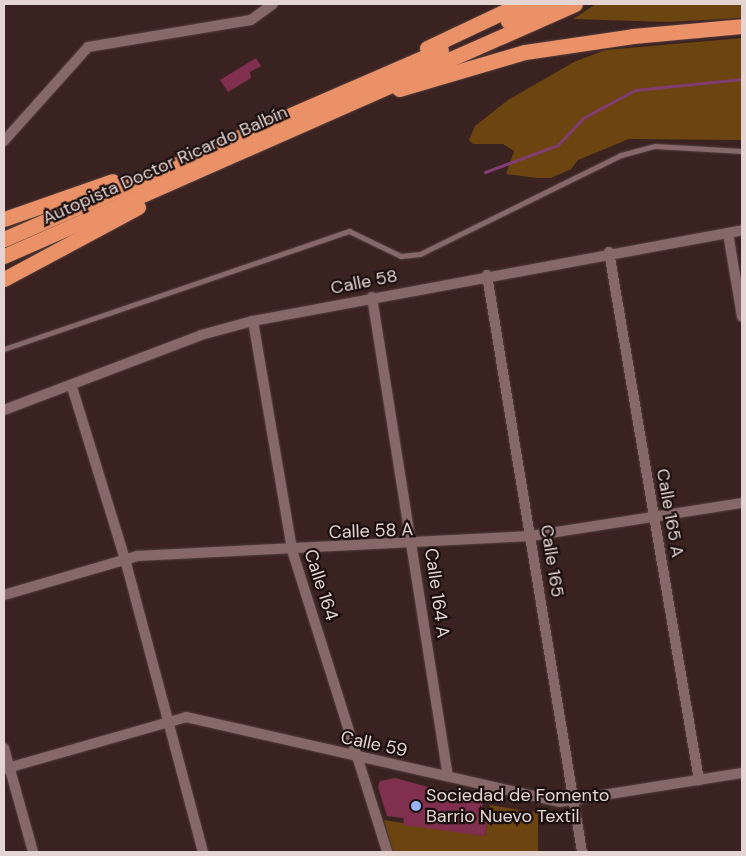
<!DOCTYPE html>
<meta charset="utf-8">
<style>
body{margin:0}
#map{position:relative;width:746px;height:856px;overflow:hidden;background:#3a2221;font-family:"DM Sans",sans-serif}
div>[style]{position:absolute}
.green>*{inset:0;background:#6b440f}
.stream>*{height:3px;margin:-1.5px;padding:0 1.5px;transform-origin:1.5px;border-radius:1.5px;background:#813d72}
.building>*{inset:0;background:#802f4e}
.roads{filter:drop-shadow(0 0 1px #533f3e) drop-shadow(0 0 1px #533f3e)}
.service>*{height:5px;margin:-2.5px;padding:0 2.5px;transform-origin:2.5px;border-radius:2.5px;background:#856867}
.minor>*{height:10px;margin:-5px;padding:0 5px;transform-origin:5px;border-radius:5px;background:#856867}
.motorway>*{height:15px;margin:-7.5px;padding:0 7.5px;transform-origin:7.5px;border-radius:7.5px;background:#ea9167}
.dots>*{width:14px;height:14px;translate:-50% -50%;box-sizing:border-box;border:2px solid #1a0f0e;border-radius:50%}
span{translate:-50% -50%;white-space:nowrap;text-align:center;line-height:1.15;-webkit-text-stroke:4.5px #1a0f0e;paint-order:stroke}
.street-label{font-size:18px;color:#e4d4d2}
.poi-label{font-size:18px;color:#e4d4d2}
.left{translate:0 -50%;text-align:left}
.frame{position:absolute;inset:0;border:5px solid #e4d4d2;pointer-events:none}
</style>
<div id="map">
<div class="green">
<div style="clip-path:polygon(596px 4px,742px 4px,742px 18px,668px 22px,573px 19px)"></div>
<div style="clip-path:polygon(742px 38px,742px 140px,629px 139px,578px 160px,571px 169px,551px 178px,537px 178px,506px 174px,514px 151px,503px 144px,473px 144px,469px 140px,475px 126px,508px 100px,574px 62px,605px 50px)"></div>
<div style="clip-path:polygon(490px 805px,538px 813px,538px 852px,393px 852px,384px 820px,485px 836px)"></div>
</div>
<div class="stream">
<div style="left:485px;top:172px;width:78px;rotate:-20.3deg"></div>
<div style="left:558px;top:145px;width:37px;rotate:-47deg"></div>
<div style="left:583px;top:118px;width:59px;rotate:-28.3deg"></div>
<div style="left:635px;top:90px;width:108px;rotate:-5.9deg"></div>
</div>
<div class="building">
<div style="clip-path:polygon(256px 58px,261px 66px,250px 72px,251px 78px,228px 92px,220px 80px)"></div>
<div style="clip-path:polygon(395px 778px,483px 802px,480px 820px,487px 822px,485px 836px,403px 825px,404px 818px,387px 816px,378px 787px,380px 781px)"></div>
</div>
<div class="roads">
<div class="service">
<div style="left:4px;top:349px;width:365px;rotate:-18.9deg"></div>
<div style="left:349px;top:231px;width:58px;rotate:25.7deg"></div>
<div style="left:401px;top:256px;width:19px;rotate:-6deg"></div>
<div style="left:420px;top:254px;width:224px;rotate:-26.2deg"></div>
<div style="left:621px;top:155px;width:35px;rotate:-15deg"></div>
<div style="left:655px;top:146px;width:87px;rotate:3.3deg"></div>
</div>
<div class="minor">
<div style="left:4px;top:141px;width:126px;rotate:-48.2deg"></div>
<div style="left:88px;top:47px;width:165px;rotate:-9.4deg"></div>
<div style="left:251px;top:20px;width:27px;rotate:-36deg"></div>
<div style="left:728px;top:233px;width:85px;rotate:80.5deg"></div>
<div style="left:609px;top:252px;width:536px;rotate:80.33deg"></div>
<div style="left:487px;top:275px;width:585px;rotate:80.65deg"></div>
<div style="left:372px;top:297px;width:485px;rotate:81deg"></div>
<div style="left:253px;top:321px;width:232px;rotate:80.3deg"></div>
<div style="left:292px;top:550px;width:317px;rotate:72.5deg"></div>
<div style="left:72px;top:387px;width:180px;rotate:72.9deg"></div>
<div style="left:125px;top:559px;width:303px;rotate:75.1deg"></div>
<div style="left:4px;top:410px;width:211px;rotate:-20.8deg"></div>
<div style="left:201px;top:335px;width:54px;rotate:-15.1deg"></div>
<div style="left:253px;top:321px;width:497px;rotate:-10.5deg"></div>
<div style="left:4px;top:595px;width:139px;rotate:-16.3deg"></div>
<div style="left:137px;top:556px;width:395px;rotate:-2.9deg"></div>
<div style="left:531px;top:536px;width:214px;rotate:-8.9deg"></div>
<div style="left:4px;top:748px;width:108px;rotate:74.4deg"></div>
<div style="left:4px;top:769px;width:189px;rotate:-15.9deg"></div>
<div style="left:186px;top:717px;width:383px;rotate:12.8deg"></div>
<div style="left:559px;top:802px;width:185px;rotate:-9deg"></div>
</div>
<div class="motorway">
<div style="left:508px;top:21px;width:43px;rotate:-23deg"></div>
<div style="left:427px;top:48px;width:103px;rotate:-25.3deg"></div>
<div style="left:399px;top:89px;width:131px;rotate:-16.4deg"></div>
<div style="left:525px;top:52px;width:109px;rotate:-8.4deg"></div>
<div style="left:633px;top:36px;width:109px;rotate:-5.2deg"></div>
<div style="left:4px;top:219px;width:115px;rotate:-19.2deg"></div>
<div style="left:4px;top:239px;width:476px;rotate:-23.4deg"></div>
<div style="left:4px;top:256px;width:624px;rotate:-23.81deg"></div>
<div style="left:4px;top:279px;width:152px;rotate:-28.2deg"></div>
</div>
</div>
<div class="dots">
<div style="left:416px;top:806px;background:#98b5fd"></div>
</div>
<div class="street-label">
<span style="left:165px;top:165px;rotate:-24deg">Autopista Doctor Ricardo Balbín</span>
<span style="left:364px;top:282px;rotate:-11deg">Calle 58</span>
<span style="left:670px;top:513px;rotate:80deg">Calle 165 A</span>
<span style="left:371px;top:531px;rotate:-2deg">Calle 58 A</span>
<span style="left:552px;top:561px;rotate:81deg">Calle 165</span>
<span style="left:321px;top:585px;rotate:72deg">Calle 164</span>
<span style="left:437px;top:593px;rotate:82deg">Calle 164 A</span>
<span style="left:374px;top:744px;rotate:12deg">Calle 59</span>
</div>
<div class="poi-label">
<span class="left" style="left:426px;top:806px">Sociedad de Fomento<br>Barrio Nuevo Textil</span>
</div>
<div class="frame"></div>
</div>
